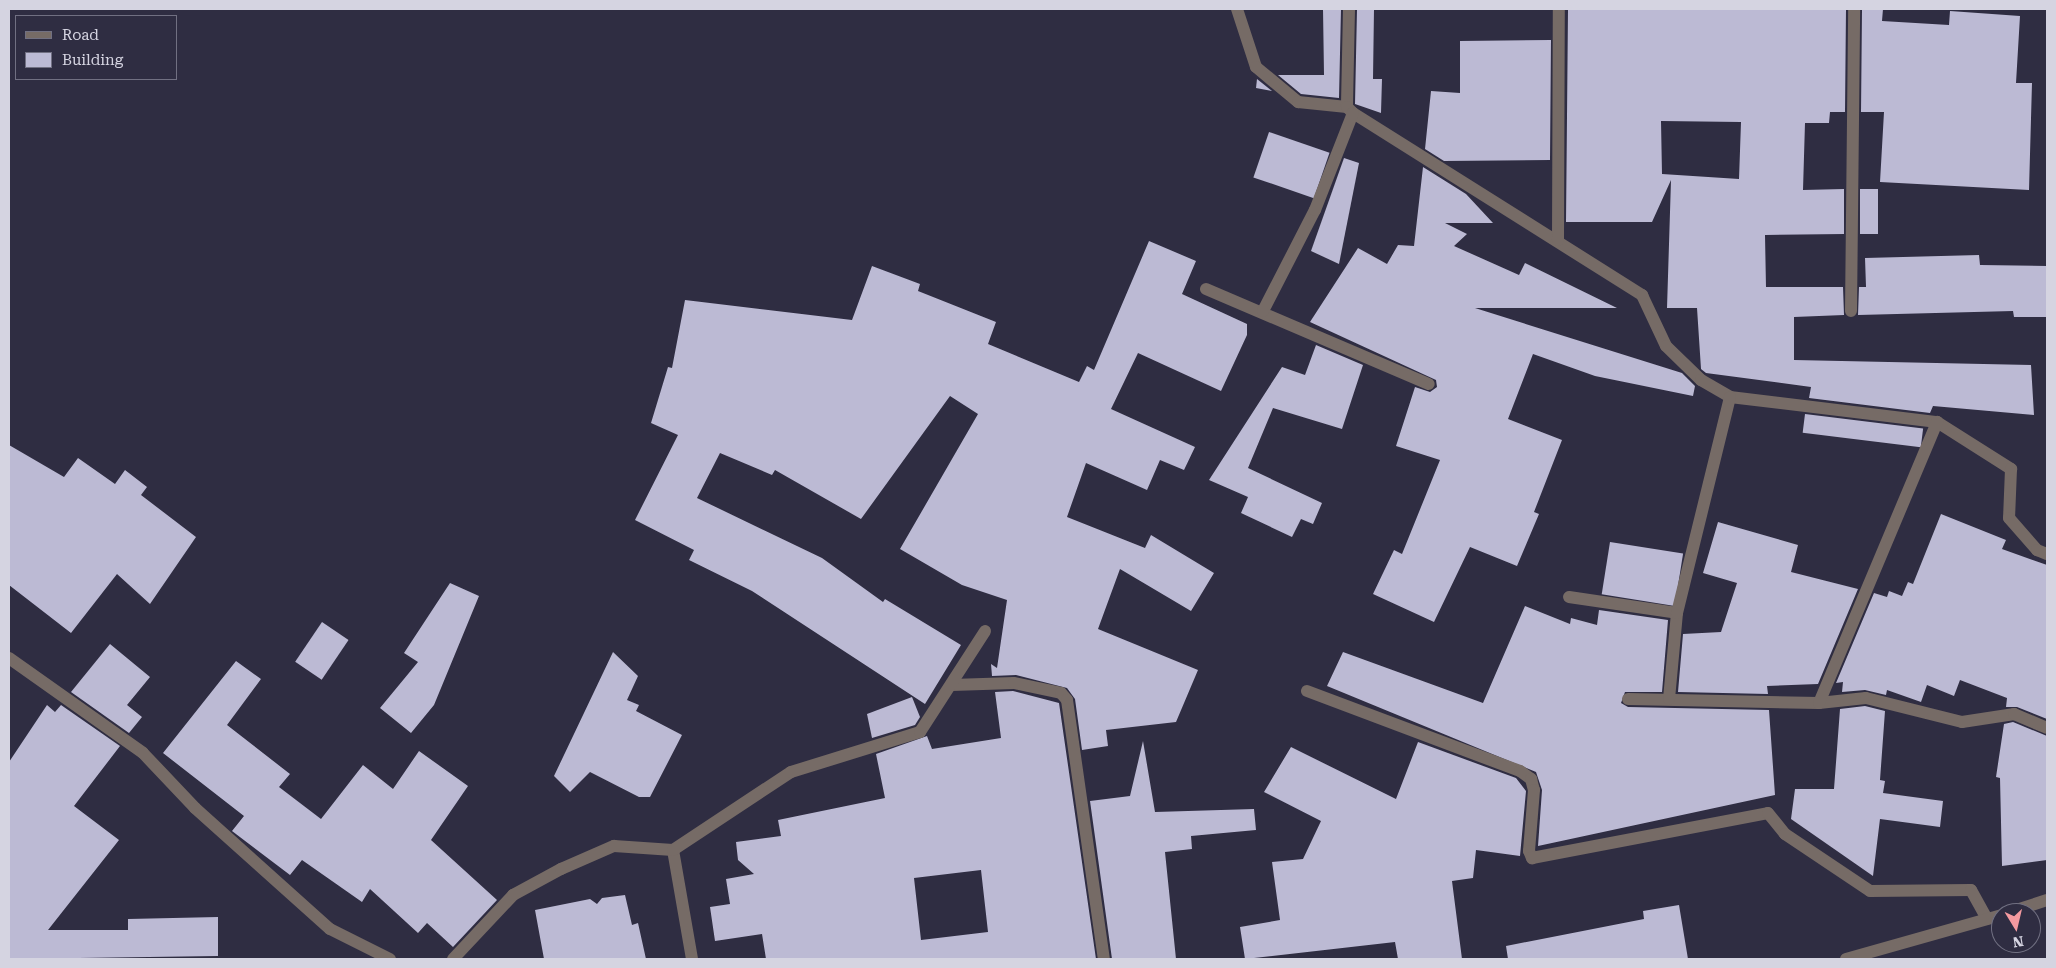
<!DOCTYPE html>
<style>
body{margin:0}
#map{position:relative;width:2056px;height:968px;overflow:hidden;background:#2f2d42;font-family:"Roboto Serif",serif}
div>[style]{position:absolute}
.building>*{inset:0;background:#bcbad4;transform-origin:0 0}
.minor>*{height:12px;margin:-6px;padding:0 6px;transform-origin:6px;border-radius:6px;background:#766b66}
span{translate:-50% -50%;white-space:nowrap;text-align:center;line-height:1.15;-webkit-text-stroke:5px #2f2d42;paint-order:stroke}
.frame{position:absolute;inset:0;border:10px solid #d5d4e1;pointer-events:none}
.legend{position:absolute;left:15px;top:15px;width:162px;height:65px;box-sizing:border-box;background:#2f2d42;border:1px solid #717082;margin:0;padding:6px 9px;list-style:none;font-size:15px;color:#d5d4e1}
.legend li{display:flex;align-items:center;gap:10px;height:25px}
.legend b{width:25px;border:1px solid #717082}
.north{position:absolute;left:1991px;top:903px;width:50px;height:50px;box-sizing:border-box;background:#2f2d42;border:1px solid #717082;border-radius:50%;rotate:171deg;font-size:14px;font-weight:700;line-height:20px;text-align:center;color:#d5d4e1}
.north::after{content:'';display:block;margin:auto;width:18px;height:22px;background:#f49aa0;clip-path:polygon(50% 0,100% 100%,50% 72%,0 100%)}
</style>
<div id="map">
<div class="building">
<div style="clip-path:polygon(1323px 9px,1341px 9px,1339px 98px,1301px 94px,1278px 75px,1324px 75px)"></div>
<div style="clip-path:polygon(1357px 9px,1374px 9px,1373px 79px,1382px 79px,1381px 113px,1355px 104px)"></div>
<div style="clip-path:polygon(evenodd,1568px 9px,1846px 9px,1845px 112px,1830px 112px,1829px 123px,1805px 123px,1803px 190px,1844px 189px,1844px 234px,1765px 235px,1766px 287px,1843px 287px,1844px 315px,1794px 317px,1794px 360px,2031px 365px,2034px 415px,1933px 406px,1930px 413px,1809px 398px,1811px 387px,1706px 373px,1701px 369px,1697px 308px,1667px 308px,1671px 180px,1652px 222px,1566px 222px,1568px 9px,1661px 121px,1741px 122px,1739px 179px,1662px 174px,1661px 121px)"></div>
<div style="clip-path:polygon(1862px 9px,1883px 9px,1882px 21px,1949px 25px,1950px 11px,2020px 16px,2016px 83px,2032px 83px,2029px 190px,1880px 182px,1884px 112px,1861px 112px)"></div>
<div style="clip-path:polygon(1551px 40px,1550px 160px,1444px 161px,1425px 149px,1431px 91px,1460px 93px,1460px 41px)"></div>
<div style="clip-path:polygon(1257px 79px,1272px 91px,1256px 88px)"></div>
<div style="left:1269px;top:132px;width:64px;height:48px;rotate:19deg"></div>
<div style="clip-path:polygon(1344px 158px,1359px 163px,1339px 264px,1311px 251px)"></div>
<div style="clip-path:polygon(1423px 167px,1466px 194px,1493px 223px,1445px 223px,1467px 234px,1454px 246px,1519px 275px,1525px 263px,1617px 308px,1475px 308px,1682px 373px,1695px 386px,1693px 396px,1595px 376px,1533px 354px,1508px 419px,1562px 440px,1534px 512px,1539px 514px,1517px 566px,1470px 547px,1434px 622px,1373px 594px,1394px 550px,1402px 554px,1440px 460px,1396px 446px,1415px 387px,1430px 392px,1437px 387px,1436px 380px,1310px 322px,1358px 248px,1387px 264px,1398px 245px,1414px 246px)"></div>
<div style="left:1860px;top:189px;width:18px;height:45px"></div>
<div style="clip-path:polygon(1149px 241px,1196px 261px,1182px 294px,1247px 324px,1247px 335px,1221px 391px,1138px 353px,1111px 409px,1195px 447px,1184px 470px,1160px 460px,1147px 490px,1086px 463px,1067px 517px,1145px 548px,1151px 535px,1214px 573px,1191px 611px,1120px 569px,1098px 629px,1198px 670px,1176px 722px,1106px 730px,1108px 746px,1082px 750px,1075px 699px,1067px 688px,1016px 675px,992px 676px,991px 664px,997px 668px,1007px 600px,962px 585px,900px 549px,978px 414px,950px 396px,861px 519px,775px 470px,772px 475px,720px 453px,697px 498px,822px 558px,883px 602px,885px 599px,961px 645px,925px 704px,752px 591px,689px 560px,694px 550px,635px 520px,678px 435px,651px 423px,668px 367px,672px 368px,685px 300px,852px 320px,872px 266px,920px 284px,918px 291px,996px 322px,988px 344px,1079px 382px,1087px 366px,1094px 370px)"></div>
<div style="clip-path:polygon(1979px 255px,1980px 265px,2047px 266px,2047px 317px,2014px 317px,2013px 311px,1858px 315px,1859px 287px,1866px 287px,1865px 258px)"></div>
<div style="clip-path:polygon(1316px 345px,1363px 365px,1342px 429px,1273px 408px,1248px 468px,1322px 503px,1313px 524px,1301px 519px,1292px 537px,1241px 513px,1248px 497px,1209px 480px,1282px 367px,1305px 375px)"></div>
<div style="left:1805px;top:414px;width:119px;height:19px;rotate:7deg"></div>
<div style="clip-path:polygon(9px 445px,64px 477px,78px 458px,115px 484px,125px 470px,147px 487px,141px 495px,196px 537px,150px 604px,117px 574px,71px 633px,9px 585px)"></div>
<div style="clip-path:polygon(1941px 514px,2006px 540px,2002px 549px,2047px 565px,2047px 719px,2017px 707px,2006px 707px,2007px 698px,1960px 680px,1954px 696px,1927px 685px,1921px 702px,1887px 690px,1886px 695px,1865px 690px,1842px 692px,1843px 682px,1836px 683px,1874px 593px,1887px 597px,1889px 591px,1902px 596px,1908px 582px,1913px 584px)"></div>
<div style="clip-path:polygon(1718px 522px,1798px 545px,1791px 572px,1858px 589px,1818px 684px,1767px 686px,1768px 694px,1678px 692px,1683px 634px,1721px 632px,1737px 583px,1703px 573px)"></div>
<div style="left:1610px;top:542px;width:74px;height:53px;rotate:9deg"></div>
<div style="clip-path:polygon(450px 583px,479px 596px,434px 705px,411px 733px,380px 708px,418px 662px,404px 653px)"></div>
<div style="clip-path:polygon(1525px 606px,1570px 624px,1571px 618px,1597px 625px,1599px 610px,1668px 620px,1662px 692px,1625px 692px,1621px 703px,1628px 707px,1769px 710px,1775px 795px,1538px 846px,1542px 790px,1536px 772px,1327px 686px,1343px 652px,1483px 703px)"></div>
<div style="left:322px;top:622px;width:32px;height:48px;rotate:34deg"></div>
<div style="clip-path:polygon(110px 644px,150px 677px,127px 705px,142px 717px,129px 733px,71px 692px)"></div>
<div style="clip-path:polygon(613px 652px,638px 676px,627px 700px,639px 705px,636px 711px,682px 735px,650px 797px,639px 797px,590px 772px,570px 792px,554px 776px)"></div>
<div style="clip-path:polygon(236px 661px,261px 679px,227px 725px,290px 774px,279px 787px,321px 819px,363px 765px,393px 789px,419px 751px,468px 786px,431px 840px,497px 900px,453px 947px,427px 923px,418px 933px,370px 889px,362px 902px,302px 860px,290px 875px,232px 831px,244px 816px,163px 753px)"></div>
<div style="clip-path:polygon(evenodd,1013px 691px,1059px 703px,1096px 959px,766px 959px,762px 934px,715px 941px,710px 907px,730px 904px,726px 879px,754px 874px,738px 860px,736px 842px,781px 836px,778px 820px,885px 798px,876px 754px,927px 736px,932px 749px,1001px 738px,995px 692px,1013px 691px,981px 870px,988px 932px,921px 940px,914px 878px,981px 870px)"></div>
<div style="clip-path:polygon(912px 697px,920px 717px,915px 725px,872px 738px,867px 714px)"></div>
<div style="clip-path:polygon(47px 705px,55px 712px,61px 705px,120px 746px,74px 806px,119px 840px,48px 930px,128px 930px,128px 919px,218px 917px,218px 956px,9px 959px,9px 762px)"></div>
<div style="clip-path:polygon(1865px 706px,1885px 711px,1880px 780px,1885px 781px,1883px 793px,1943px 801px,1940px 827px,1880px 819px,1873px 876px,1791px 819px,1795px 789px,1834px 789px,1840px 709px)"></div>
<div style="clip-path:polygon(2013px 722px,2047px 736px,2047px 860px,2002px 866px,2000px 778px,1996px 777px,2004px 724px)"></div>
<div style="clip-path:polygon(1143px 741px,1155px 812px,1254px 809px,1256px 830px,1191px 836px,1192px 849px,1165px 852px,1176px 959px,1112px 959px,1090px 801px,1130px 796px)"></div>
<div style="clip-path:polygon(1418px 742px,1516px 778px,1526px 791px,1520px 856px,1476px 850px,1473px 878px,1452px 881px,1462px 959px,1398px 959px,1395px 942px,1245px 959px,1240px 927px,1280px 920px,1272px 862px,1303px 859px,1321px 821px,1264px 792px,1291px 747px,1396px 799px)"></div>
<div style="clip-path:polygon(625px 895px,632px 925px,638px 923px,646px 959px,544px 959px,535px 910px,590px 899px,597px 904px,602px 898px)"></div>
<div style="clip-path:polygon(1679px 905px,1688px 959px,1508px 959px,1506px 946px,1644px 919px,1643px 911px)"></div>
</div>
<div class="minor">
<div style="left:1237px;top:9px;width:61px;rotate:71.9deg"></div>
<div style="left:1256px;top:67px;width:55px;rotate:39.8deg"></div>
<div style="left:1298px;top:102px;width:49px;rotate:5.8deg"></div>
<div style="left:1349px;top:9px;width:98px;rotate:91.2deg"></div>
<div style="left:1347px;top:107px;width:8px;rotate:45deg"></div>
<div style="left:1353px;top:113px;width:342px;rotate:32.2deg"></div>
<div style="left:1642px;top:295px;width:56px;rotate:64.8deg"></div>
<div style="left:1666px;top:346px;width:49px;rotate:44.2deg"></div>
<div style="left:1701px;top:380px;width:34px;rotate:30deg"></div>
<div style="left:1730px;top:397px;width:209px;rotate:6.9deg"></div>
<div style="left:1937px;top:422px;width:88px;rotate:32.4deg"></div>
<div style="left:2011px;top:469px;width:49px;rotate:92.3deg"></div>
<div style="left:2009px;top:518px;width:43px;rotate:48.8deg"></div>
<div style="left:2037px;top:550px;width:11px;rotate:22deg"></div>
<div style="left:1558px;top:240px;width:231px;rotate:-89.8deg"></div>
<div style="left:1206px;top:289px;width:242px;rotate:23.1deg"></div>
<div style="left:1263px;top:311px;width:114px;rotate:-62.8deg"></div>
<div style="left:1315px;top:210px;width:104px;rotate:-68.6deg"></div>
<div style="left:1851px;top:311px;width:302px;rotate:-89.4deg"></div>
<div style="left:1569px;top:597px;width:109px;rotate:8.4deg"></div>
<div style="left:9px;top:658px;width:164px;rotate:35.3deg"></div>
<div style="left:143px;top:753px;width:76px;rotate:46.6deg"></div>
<div style="left:195px;top:808px;width:181px;rotate:41.9deg"></div>
<div style="left:330px;top:929px;width:67px;rotate:26.6deg"></div>
<div style="left:952px;top:685px;width:62px;rotate:-1.8deg"></div>
<div style="left:1014px;top:683px;width:48px;rotate:12deg"></div>
<div style="left:1061px;top:693px;width:9px;rotate:49deg"></div>
<div style="left:1067px;top:700px;width:262px;rotate:81.9deg"></div>
<div style="left:1307px;top:691px;width:228px;rotate:20.6deg"></div>
<div style="left:1520px;top:771px;width:14px;rotate:36deg"></div>
<div style="left:1531px;top:779px;width:11px;rotate:75deg"></div>
<div style="left:1534px;top:790px;width:61px;rotate:94.7deg"></div>
<div style="left:1529px;top:851px;width:8px;rotate:67deg"></div>
<div style="left:1532px;top:858px;width:240px;rotate:-10.8deg"></div>
<div style="left:1768px;top:813px;width:27px;rotate:51deg"></div>
<div style="left:1785px;top:834px;width:102px;rotate:33.8deg"></div>
<div style="left:1870px;top:891px;width:101px;rotate:-0.6deg"></div>
<div style="left:1971px;top:890px;width:33px;rotate:61deg"></div>
<div style="left:1628px;top:699px;width:191px;rotate:1.2deg"></div>
<div style="left:1819px;top:703px;width:47px;rotate:-6.1deg"></div>
<div style="left:1866px;top:698px;width:99px;rotate:14deg"></div>
<div style="left:1962px;top:722px;width:53px;rotate:-8.7deg"></div>
<div style="left:2014px;top:714px;width:36px;rotate:23deg"></div>
<div style="left:1669px;top:699px;width:86px;rotate:-84.7deg"></div>
<div style="left:1677px;top:613px;width:222px;rotate:-76.2deg"></div>
<div style="left:1819px;top:703px;width:305px;rotate:-67.2deg"></div>
<div style="left:673px;top:850px;width:111px;rotate:80.1deg"></div>
<div style="left:2007px;top:913px;width:42px;rotate:-18deg"></div>
<div style="left:453px;top:959px;width:88px;rotate:-46.8deg"></div>
<div style="left:513px;top:895px;width:55px;rotate:-28.4deg"></div>
<div style="left:561px;top:869px;width:58px;rotate:-23.5deg"></div>
<div style="left:614px;top:846px;width:59px;rotate:3.9deg"></div>
<div style="left:673px;top:850px;width:141px;rotate:-33.5deg"></div>
<div style="left:791px;top:772px;width:135px;rotate:-17.2deg"></div>
<div style="left:920px;top:732px;width:120px;rotate:-57.2deg"></div>
<div style="left:1846px;top:959px;width:161px;rotate:-15.8deg"></div>
</div>
<div class="frame"></div>
<ul class="legend">
<li><b style="height:6px;background:#766b66"></b>Road</li>
<li><b style="height:14px;background:#bcbad4"></b>Building</li>
</ul>
<div class="north">N</div>
</div>
